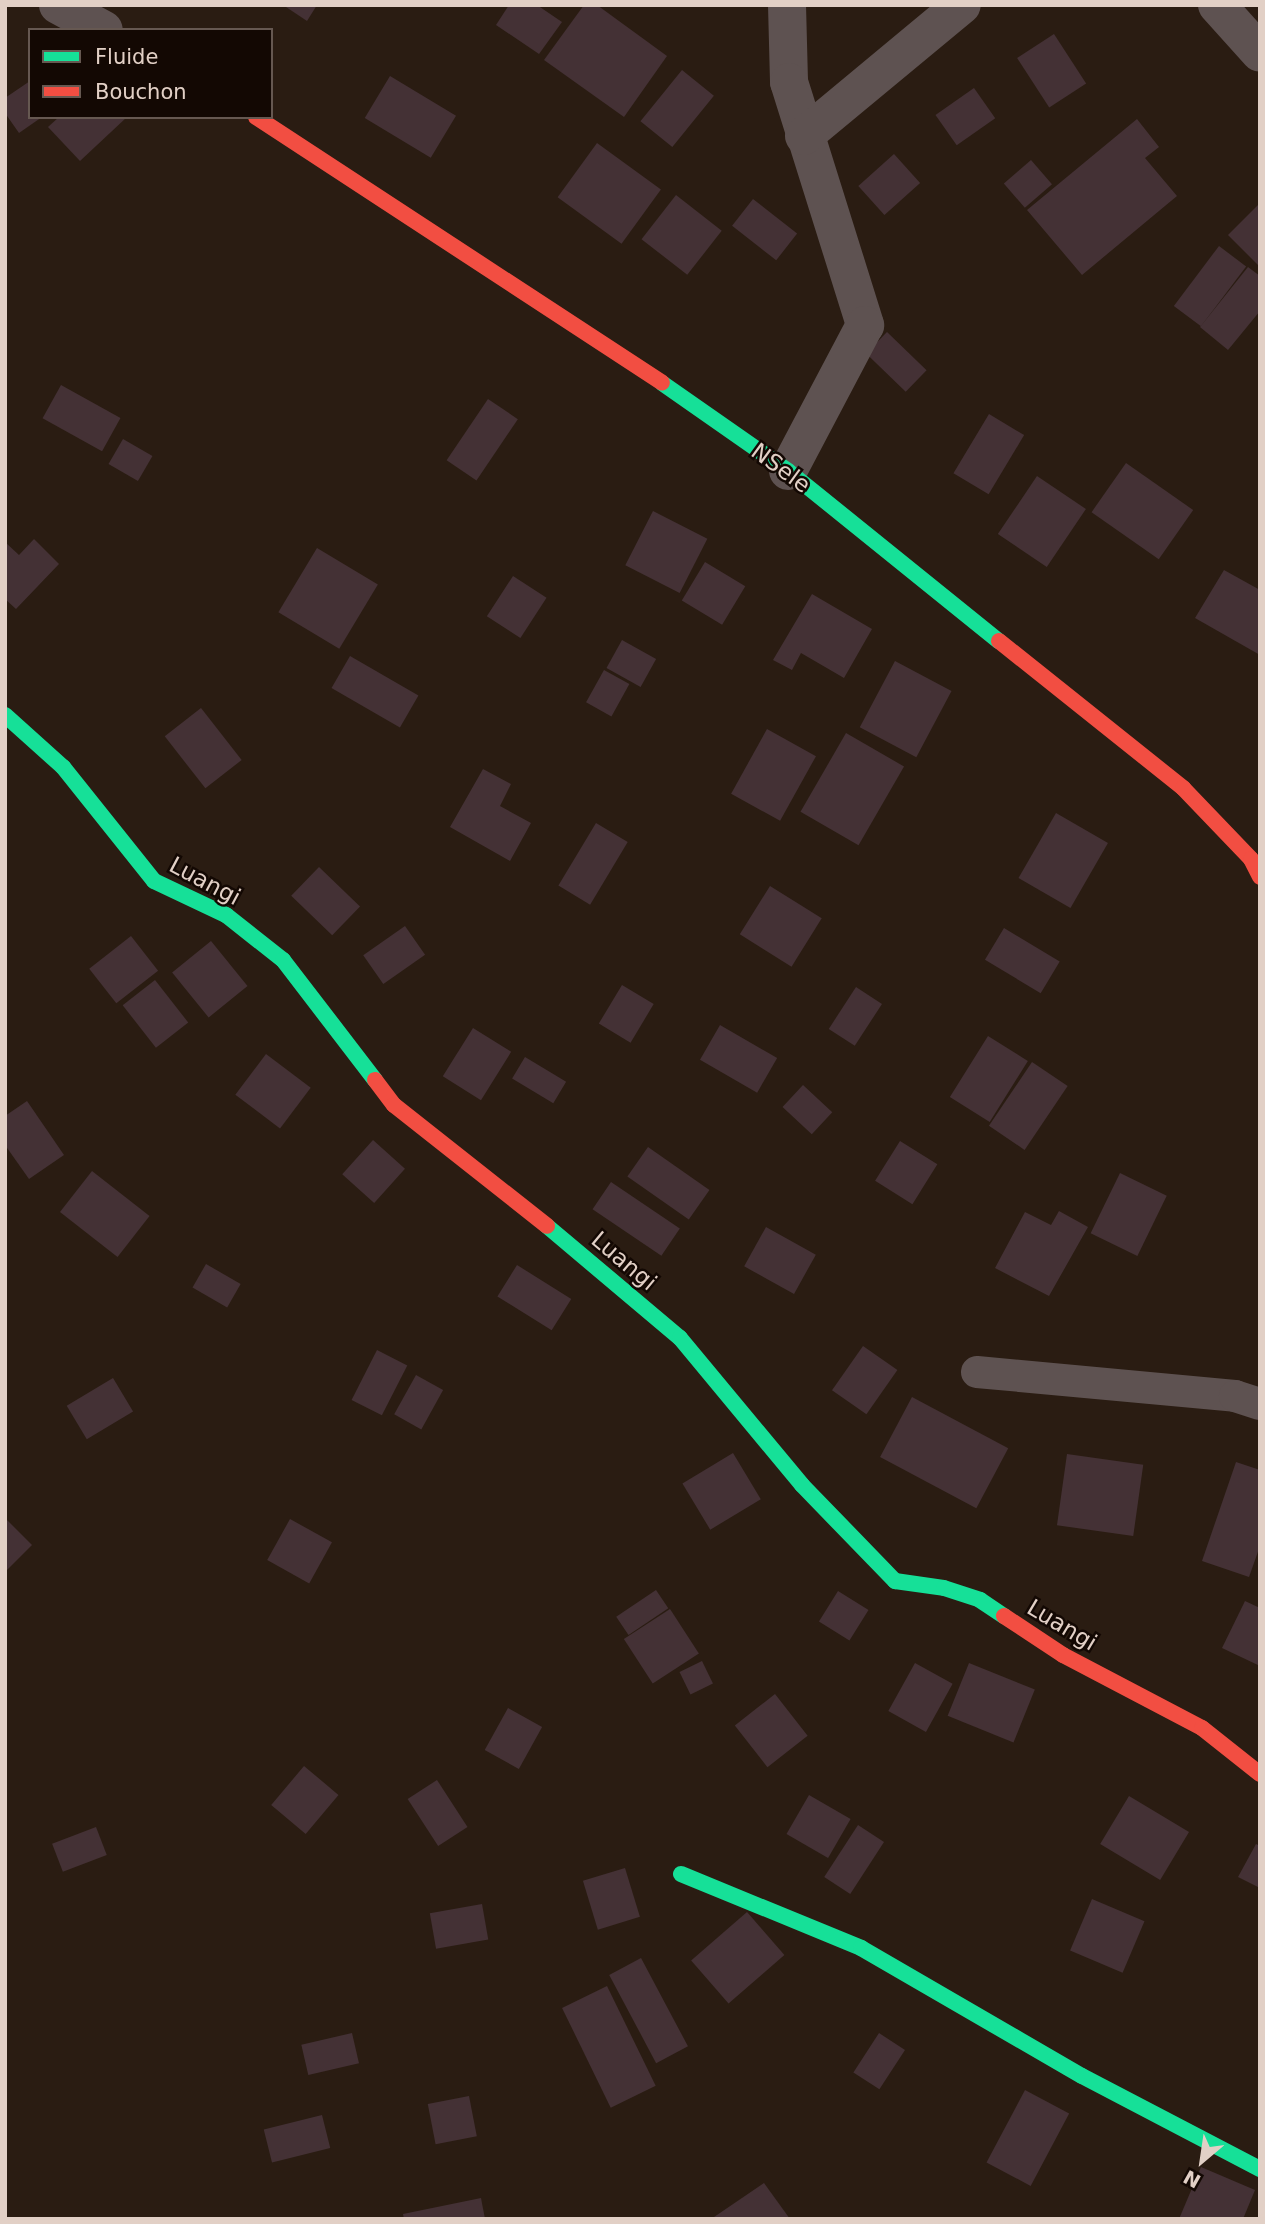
<!DOCTYPE html>
<style>
body{margin:0}
#map{position:relative;width:1265px;height:2224px;overflow:hidden;background:#2a1c12;font-family:"DejaVu Sans",sans-serif}
div>[style]{position:absolute}
.building>*{inset:0;background:#443135;transform-origin:0 0}
.lane>*{height:32px;margin:-16px;padding:0 16px;transform-origin:16px;border-radius:16px;background:#5e5251}
.street>*{height:38px;margin:-19px;padding:0 19px;transform-origin:19px;border-radius:19px;background:#5e5251}
.fast>*{height:16px;margin:-8px;padding:0 8px;transform-origin:8px;border-radius:8px;background:#16e098}
.jam>*{height:16px;margin:-8px;padding:0 8px;transform-origin:8px;border-radius:8px;background:#f24e42}
span{translate:-50% -50%;white-space:nowrap;text-align:center;line-height:1.15;-webkit-text-stroke:5px #130803;paint-order:stroke}
.street-label{font-size:23px;color:#e2d0c6}
.frame{position:absolute;inset:0;border:7px solid #e2d0c6;pointer-events:none}
.legend{position:absolute;left:28px;top:28px;width:245px;height:91px;box-sizing:border-box;background:#130803;border:2px solid #665851;margin:0;padding:9px 12px;list-style:none;font-size:21px;color:#e2d0c6}
.legend li{display:flex;align-items:center;gap:14px;height:35px}
.legend b{width:35px;border:2px solid #665851}
.north{position:absolute;left:1167px;top:2126px;width:70px;height:70px;-webkit-text-stroke:5px #130803;paint-order:stroke;rotate:209deg;font-size:19px;font-weight:700;line-height:28px;text-align:center;color:#e2d0c6}
.north::after{content:'';display:block;margin:auto;width:24px;height:32px;background:#e2d0c6;clip-path:polygon(50% 0,100% 100%,50% 72%,0 100%)}
</style>
<div id="map">
<div class="building">
<div style="clip-path:polygon(283px 5px,317px 5px,307px 21px)"></div>
<div style="clip-path:polygon(509px 5px,537px 5px,562px 22px,539px 54px,496px 25px)"></div>
<div style="clip-path:polygon(584px 5px,597px 5px,667px 56px,624px 117px,544px 60px)"></div>
<div style="left:1054px;top:34px;width:59px;height:44px;rotate:57deg"></div>
<div style="left:682px;top:70px;width:41px;height:66px;rotate:39deg"></div>
<div style="left:390px;top:76px;width:77px;height:49px;rotate:31deg"></div>
<div style="clip-path:polygon(30px 81px,30px 117px,42px 117px,19px 133px,5px 113px,5px 98px)"></div>
<div style="left:974px;top:88px;width:37px;height:47px;rotate:55deg"></div>
<div style="clip-path:polygon(59px 117px,127px 117px,80px 161px,48px 127px)"></div>
<div style="clip-path:polygon(1137px 119px,1159px 147px,1145px 158px,1177px 196px,1082px 275px,1027px 210px)"></div>
<div style="left:597px;top:143px;width:79px;height:67px;rotate:36deg"></div>
<div style="left:894px;top:154px;width:39px;height:48px;rotate:48deg"></div>
<div style="left:1031px;top:160px;width:32px;height:36px;rotate:49deg"></div>
<div style="left:676px;top:195px;width:58px;height:56px;rotate:38deg"></div>
<div style="left:753px;top:199px;width:56px;height:34px;rotate:38deg"></div>
<div style="clip-path:polygon(1260px 203px,1260px 267px,1228px 235px)"></div>
<div style="left:1219px;top:246px;width:34px;height:75px;rotate:37deg"></div>
<div style="clip-path:polygon(1248px 267px,1260px 276px,1260px 311px,1228px 350px,1200px 327px)"></div>
<div style="left:887px;top:332px;width:55px;height:30px;rotate:44deg"></div>
<div style="left:61px;top:385px;width:68px;height:38px;rotate:29deg"></div>
<div style="left:488px;top:399px;width:36px;height:74px;rotate:34deg"></div>
<div style="left:989px;top:414px;width:41px;height:69px;rotate:31deg"></div>
<div style="left:123px;top:439px;width:34px;height:29px;rotate:30deg"></div>
<div style="left:1126px;top:463px;width:82px;height:60px;rotate:35deg"></div>
<div style="left:1037px;top:476px;width:59px;height:70px;rotate:34deg"></div>
<div style="left:653px;top:511px;width:61px;height:61px;rotate:27deg"></div>
<div style="clip-path:polygon(34px 539px,59px 564px,16px 609px,5px 599px,5px 542px,19px 555px)"></div>
<div style="left:317px;top:548px;width:71px;height:75px;rotate:31deg"></div>
<div style="left:705px;top:562px;width:47px;height:45px;rotate:31deg"></div>
<div style="clip-path:polygon(1224px 570px,1260px 590px,1260px 655px,1195px 618px)"></div>
<div style="left:513px;top:576px;width:40px;height:48px;rotate:33deg"></div>
<div style="clip-path:polygon(812px 594px,872px 629px,844px 678px,801px 653px,792px 670px,773px 660px)"></div>
<div style="left:622px;top:640px;width:39px;height:32px;rotate:29deg"></div>
<div style="left:350px;top:656px;width:79px;height:37px;rotate:30deg"></div>
<div style="left:895px;top:661px;width:64px;height:75px;rotate:28deg"></div>
<div style="left:604px;top:670px;width:29px;height:37px;rotate:29deg"></div>
<div style="left:201px;top:708px;width:66px;height:46px;rotate:52deg"></div>
<div style="left:767px;top:729px;width:56px;height:74px;rotate:29deg"></div>
<div style="left:846px;top:733px;width:67px;height:91px;rotate:30deg"></div>
<div style="clip-path:polygon(483px 769px,511px 784px,500px 806px,531px 823px,510px 861px,450px 827px)"></div>
<div style="left:1056px;top:813px;width:60px;height:75px;rotate:30deg"></div>
<div style="left:596px;top:823px;width:37px;height:73px;rotate:31deg"></div>
<div style="left:319px;top:867px;width:57px;height:40px;rotate:44deg"></div>
<div style="left:770px;top:886px;width:61px;height:57px;rotate:32deg"></div>
<div style="left:405px;top:926px;width:35px;height:51px;rotate:55deg"></div>
<div style="left:1004px;top:928px;width:65px;height:37px;rotate:31deg"></div>
<div style="left:131px;top:936px;width:44px;height:53px;rotate:52deg"></div>
<div style="left:211px;top:941px;width:58px;height:50px;rotate:51deg"></div>
<div style="left:155px;top:980px;width:54px;height:41px;rotate:52deg"></div>
<div style="left:622px;top:985px;width:37px;height:45px;rotate:31deg"></div>
<div style="left:856px;top:987px;width:31px;height:50px;rotate:33deg"></div>
<div style="left:720px;top:1025px;width:66px;height:40px;rotate:30deg"></div>
<div style="left:473px;top:1028px;width:45px;height:57px;rotate:32deg"></div>
<div style="left:988px;top:1036px;width:47px;height:72px;rotate:32deg"></div>
<div style="left:266px;top:1054px;width:56px;height:51px;rotate:37deg"></div>
<div style="left:525px;top:1057px;width:48px;height:25px;rotate:31deg"></div>
<div style="left:1032px;top:1062px;width:43px;height:77px;rotate:34deg"></div>
<div style="left:803px;top:1085px;width:40px;height:30px;rotate:43deg"></div>
<div style="clip-path:polygon(27px 1101px,64px 1155px,29px 1179px,5px 1145px,5px 1116px)"></div>
<div style="left:373px;top:1140px;width:43px;height:46px;rotate:42deg"></div>
<div style="left:900px;top:1141px;width:44px;height:47px;rotate:32deg"></div>
<div style="left:648px;top:1147px;width:75px;height:36px;rotate:35deg"></div>
<div style="left:92px;top:1171px;width:73px;height:52px;rotate:38deg"></div>
<div style="left:1120px;top:1173px;width:52px;height:67px;rotate:26deg"></div>
<div style="left:611px;top:1182px;width:83px;height:33px;rotate:34deg"></div>
<div style="clip-path:polygon(1059px 1211px,1088px 1227px,1049px 1296px,995px 1268px,1025px 1212px,1051px 1225px)"></div>
<div style="left:766px;top:1227px;width:57px;height:45px;rotate:29deg"></div>
<div style="left:206px;top:1264px;width:40px;height:27px;rotate:30deg"></div>
<div style="left:517px;top:1265px;width:64px;height:37px;rotate:32deg"></div>
<div style="left:863px;top:1346px;width:42px;height:54px;rotate:35deg"></div>
<div style="left:377px;top:1350px;width:34px;height:56px;rotate:27deg"></div>
<div style="left:416px;top:1375px;width:31px;height:45px;rotate:29deg"></div>
<div style="left:113px;top:1378px;width:39px;height:54px;rotate:59deg"></div>
<div style="left:912px;top:1397px;width:109px;height:68px;rotate:28deg"></div>
<div style="left:733px;top:1453px;width:54px;height:59px;rotate:59deg"></div>
<div style="left:1067px;top:1454px;width:77px;height:72px;rotate:8deg"></div>
<div style="clip-path:polygon(1236px 1462px,1260px 1470px,1260px 1546px,1249px 1577px,1202px 1561px)"></div>
<div style="clip-path:polygon(5px 1518px,32px 1545px,5px 1572px)"></div>
<div style="left:290px;top:1519px;width:48px;height:47px;rotate:29deg"></div>
<div style="left:656px;top:1590px;width:22px;height:48px;rotate:56deg"></div>
<div style="left:838px;top:1591px;width:36px;height:36px;rotate:32deg"></div>
<div style="clip-path:polygon(1245px 1601px,1260px 1608px,1260px 1666px,1222px 1648px)"></div>
<div style="left:670px;top:1609px;width:53px;height:55px;rotate:57deg"></div>
<div style="left:702px;top:1661px;width:25px;height:25px;rotate:64deg"></div>
<div style="left:915px;top:1663px;width:43px;height:55px;rotate:29deg"></div>
<div style="left:969px;top:1663px;width:71px;height:57px;rotate:22deg"></div>
<div style="left:775px;top:1694px;width:53px;height:51px;rotate:52deg"></div>
<div style="left:508px;top:1708px;width:39px;height:48px;rotate:29deg"></div>
<div style="left:304px;top:1766px;width:45px;height:51px;rotate:40deg"></div>
<div style="left:437px;top:1780px;width:56px;height:35px;rotate:57deg"></div>
<div style="left:809px;top:1795px;width:48px;height:45px;rotate:30deg"></div>
<div style="left:1129px;top:1796px;width:70px;height:56px;rotate:31deg"></div>
<div style="left:858px;top:1825px;width:31px;height:62px;rotate:33deg"></div>
<div style="left:96px;top:1827px;width:30px;height:47px;rotate:69deg"></div>
<div style="clip-path:polygon(1256px 1844px,1260px 1846px,1260px 1888px,1238px 1877px)"></div>
<div style="left:625px;top:1868px;width:51px;height:44px;rotate:73deg"></div>
<div style="left:1092px;top:1899px;width:57px;height:56px;rotate:23deg"></div>
<div style="left:482px;top:1904px;width:36px;height:53px;rotate:80deg"></div>
<div style="left:747px;top:1912px;width:57px;height:74px;rotate:49deg"></div>
<div style="left:641px;top:1958px;width:100px;height:36px;rotate:62deg"></div>
<div style="left:607px;top:1986px;width:111px;height:50px;rotate:64deg"></div>
<div style="left:352px;top:2033px;width:31px;height:52px;rotate:77deg"></div>
<div style="left:879px;top:2033px;width:31px;height:47px;rotate:33deg"></div>
<div style="left:1025px;top:2090px;width:50px;height:82px;rotate:28deg"></div>
<div style="left:469px;top:2096px;width:41px;height:42px;rotate:79deg"></div>
<div style="left:322px;top:2115px;width:34px;height:60px;rotate:76deg"></div>
<div style="clip-path:polygon(1201px 2167px,1255px 2190px,1243px 2219px,1179px 2219px)"></div>
<div style="clip-path:polygon(764px 2183px,790px 2219px,715px 2219px,714px 2217px)"></div>
<div style="clip-path:polygon(481px 2198px,485px 2219px,404px 2219px,403px 2214px)"></div>
</div>
<div class="lane">
<div style="left:977px;top:1372px;width:259px;rotate:5.3deg"></div>
<div style="left:1235px;top:1396px;width:26px;rotate:18deg"></div>
</div>
<div class="street">
<div style="left:58px;top:5px;width:52px;rotate:28.5deg"></div>
<div style="left:787px;top:5px;width:77px;rotate:88.5deg"></div>
<div style="left:789px;top:82px;width:255px;rotate:72.6deg"></div>
<div style="left:865px;top:325px;width:165px;rotate:117.8deg"></div>
<div style="left:1217px;top:5px;width:64px;rotate:48.1deg"></div>
<div style="left:804px;top:136px;width:205px;rotate:-39.7deg"></div>
</div>
<div class="fast">
<div style="left:662px;top:383px;width:154px;rotate:34.9deg"></div>
<div style="left:788px;top:471px;width:271px;rotate:38.9deg"></div>
<div style="left:5px;top:715px;width:78px;rotate:41.9deg"></div>
<div style="left:63px;top:767px;width:146px;rotate:51.4deg"></div>
<div style="left:154px;top:881px;width:80px;rotate:25.3deg"></div>
<div style="left:226px;top:915px;width:73px;rotate:38.3deg"></div>
<div style="left:283px;top:960px;width:151px;rotate:52.5deg"></div>
<div style="left:547px;top:1226px;width:174px;rotate:40.1deg"></div>
<div style="left:680px;top:1338px;width:191px;rotate:50.3deg"></div>
<div style="left:802px;top:1485px;width:134px;rotate:45.9deg"></div>
<div style="left:895px;top:1581px;width:49px;rotate:8.1deg"></div>
<div style="left:944px;top:1588px;width:38px;rotate:18deg"></div>
<div style="left:980px;top:1600px;width:29px;rotate:34deg"></div>
<div style="left:681px;top:1874px;width:195px;rotate:22.3deg"></div>
<div style="left:861px;top:1948px;width:255px;rotate:30.1deg"></div>
<div style="left:1082px;top:2076px;width:201px;rotate:27.6deg"></div>
</div>
<div class="jam">
<div style="left:256px;top:117px;width:485px;rotate:33.2deg"></div>
<div style="left:999px;top:641px;width:236px;rotate:38.6deg"></div>
<div style="left:1183px;top:788px;width:98px;rotate:46.2deg"></div>
<div style="left:1251px;top:859px;width:20px;rotate:63deg"></div>
<div style="left:375px;top:1080px;width:31px;rotate:53deg"></div>
<div style="left:394px;top:1105px;width:195px;rotate:38.3deg"></div>
<div style="left:1004px;top:1616px;width:71px;rotate:33.5deg"></div>
<div style="left:1063px;top:1655px;width:157px;rotate:27.7deg"></div>
<div style="left:1202px;top:1728px;width:74px;rotate:38.4deg"></div>
</div>
<div class="street-label">
<span style="left:781px;top:468px;rotate:36deg">NSele</span>
<span style="left:205px;top:881px;rotate:28deg">Luangi</span>
<span style="left:624px;top:1261px;rotate:40deg">Luangi</span>
<span style="left:1062px;top:1625px;rotate:31deg">Luangi</span>
</div>
<div class="frame"></div>
<ul class="legend">
<li><b style="height:9px;background:#16e098"></b>Fluide</li>
<li><b style="height:9px;background:#f24e42"></b>Bouchon</li>
</ul>
<div class="north">N</div>
</div>
